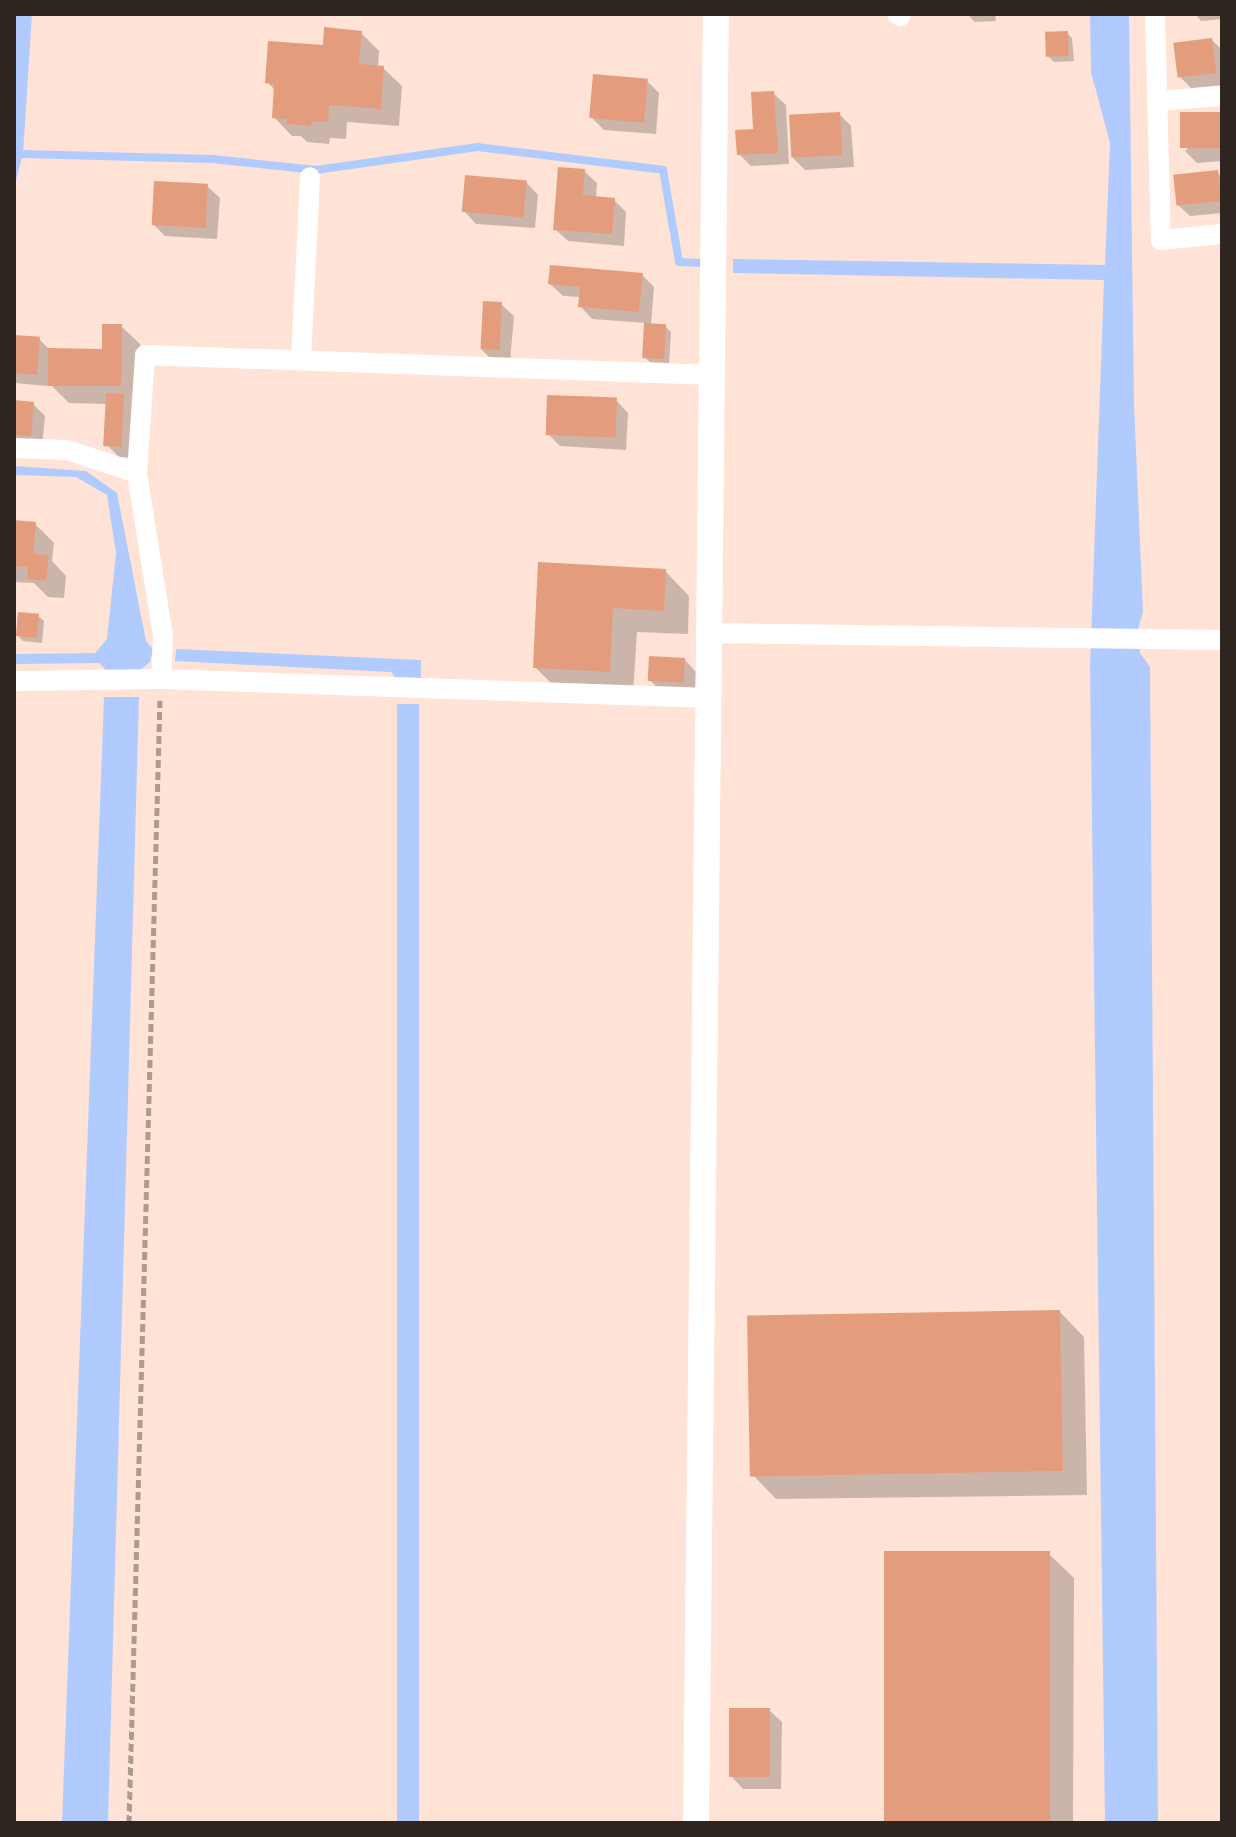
<!DOCTYPE html>
<style>
body{margin:0}
#map{position:relative;width:1236px;height:1837px;overflow:hidden;background:#fee3d6;font-family:Jost,sans-serif}
div>[style]{position:absolute}
.water>*{inset:0;background:#b2cbff;transform-origin:0 0}
.shadow>*{inset:0;background:#0003}
.stream>*{height:8px;margin:-4px;padding:0 4px;transform-origin:4px;border-radius:4px;background:#b2cbff}
.building>*{inset:0;background:#e49d7c;transform-origin:0 0}
.path>*{height:5px;margin-top:-2.5px;transform-origin:0;background:repeating-linear-gradient(90deg,#af9a90 0 8px,transparent 0 12px)}
.minor>*{height:20px;margin:-10px;padding:0 10px;transform-origin:10px;border-radius:10px;background:#fff}
.tertiary>*{height:26px;margin:-13px;padding:0 13px;transform-origin:13px;border-radius:13px;background:#fff}
span{translate:-50% -50%;white-space:nowrap;text-align:center;line-height:1.15;-webkit-text-stroke:7px #fee3d6;paint-order:stroke}
.frame{position:absolute;inset:0;border:16px solid #2f2520;pointer-events:none}
</style>
<div id="map">
<div class="water">
<div style="clip-path:polygon(14px 14px,32px 14px,23px 154px,14px 188px)"></div>
<div style="clip-path:polygon(1090px 14px,1129px 14px,1134px 404px,1143px 612px,1138px 629px,1140px 653px,1150px 667px,1158px 1823px,1105px 1823px,1090px 666px,1104px 280px,733px 273px,733px 259px,1105px 265px,1110px 143px,1091px 72px)"></div>
<div style="clip-path:polygon(14px 466px,86px 471px,117px 493px,146px 641px,153px 649px,150px 662px,139px 671px,107px 671px,99px 663px,14px 664px,14px 654px,95px 653px,107px 639px,116px 553px,107px 495px,76px 477px,14px 475px)"></div>
<div style="clip-path:polygon(176px 649px,421px 660px,421px 680px,397px 680px,391px 672px,175px 661px)"></div>
<div style="clip-path:polygon(104px 697px,139px 697px,108px 1823px,62px 1823px)"></div>
<div style="left:397px;top:704px;width:22px;height:1119px"></div>
</div>
<div class="shadow">
<div style="clip-path:polygon(967px 14px,995px 14px,996px 21px,975px 22px)"></div>
<div style="clip-path:polygon(1195px 14px,1222px 14px,1222px 19px,1201px 21px)"></div>
<div style="clip-path:polygon(361px 33px,379px 51px,378px 67px,383px 68px,402px 86px,399px 126px,347px 122px,346px 139px,330px 138px,329px 144px,307px 142px,301px 136px,292px 136px,274px 117px,276px 91px,267px 82px,324px 47px)"></div>
<div style="clip-path:polygon(1067px 33px,1072px 38px,1074px 61px,1054px 62px,1048px 56px)"></div>
<div style="clip-path:polygon(1212px 40px,1222px 50px,1222px 85px,1191px 88px,1179px 76px)"></div>
<div style="clip-path:polygon(647px 81px,659px 93px,656px 134px,604px 130px,592px 118px)"></div>
<div style="clip-path:polygon(773px 93px,786px 105px,789px 164px,751px 166px,739px 154px)"></div>
<div style="clip-path:polygon(839px 114px,851px 126px,854px 167px,805px 170px,793px 158px)"></div>
<div style="clip-path:polygon(1222px 114px,1222px 161px,1197px 163px,1185px 151px)"></div>
<div style="clip-path:polygon(584px 171px,597px 183px,596px 198px,614px 200px,626px 212px,624px 246px,568px 241px,555px 229px)"></div>
<div style="clip-path:polygon(1217px 172px,1222px 177px,1222px 213px,1190px 216px,1177px 204px)"></div>
<div style="clip-path:polygon(526px 182px,538px 195px,535px 228px,476px 224px,464px 211px)"></div>
<div style="clip-path:polygon(207px 186px,220px 198px,217px 239px,165px 236px,153px 224px)"></div>
<div style="clip-path:polygon(642px 275px,654px 287px,651px 325px,665px 326px,671px 332px,669px 363px,650px 362px,644px 357px,646px 323px,592px 319px,580px 306px,581px 297px,563px 296px,550px 284px)"></div>
<div style="clip-path:polygon(501px 304px,514px 316px,510px 362px,493px 361px,481px 349px)"></div>
<div style="clip-path:polygon(121px 326px,140px 344px,139px 404px,131px 404px,135px 408px,135px 458px,119px 457px,107px 445px,107px 404px,69px 403px,49px 383px,48px 386px,14px 383px,14px 337px,39px 339px,50px 350px,104px 351px)"></div>
<div style="clip-path:polygon(616px 400px,628px 413px,626px 450px,560px 446px,548px 434px)"></div>
<div style="clip-path:polygon(14px 402px,33px 404px,45px 416px,42px 447px,14px 440px)"></div>
<div style="clip-path:polygon(14px 522px,35px 524px,54px 543px,52px 561px,66px 576px,64px 598px,48px 597px,34px 583px,14px 582px)"></div>
<div style="clip-path:polygon(540px 564px,665px 571px,689px 596px,688px 634px,637px 632px,633px 695px,560px 692px,535px 667px)"></div>
<div style="clip-path:polygon(38px 616px,44px 621px,42px 643px,23px 641px,18px 636px)"></div>
<div style="clip-path:polygon(684px 659px,696px 672px,695px 694px,662px 693px,650px 680px)"></div>
<div style="clip-path:polygon(1060px 1312px,1084px 1337px,1087px 1495px,776px 1499px,752px 1474px)"></div>
<div style="clip-path:polygon(1049px 1554px,1074px 1578px,1073px 1823px,886px 1823px)"></div>
<div style="clip-path:polygon(769px 1710px,782px 1722px,781px 1789px,743px 1789px,731px 1776px)"></div>
</div>
<div class="stream">
<div style="left:23px;top:154px;width:189px;rotate:1.5deg"></div>
<div style="left:212px;top:159px;width:105px;rotate:6deg"></div>
<div style="left:316px;top:170px;width:163px;rotate:-8.1deg"></div>
<div style="left:477px;top:147px;width:187px;rotate:7deg"></div>
<div style="left:663px;top:170px;width:93px;rotate:80.1deg"></div>
<div style="left:679px;top:262px;width:21px;rotate:3deg"></div>
</div>
<div class="building">
<div style="clip-path:polygon(324px 27px,362px 31px,359px 64px,384px 66px,381px 109px,329px 105px,328px 122px,312px 121px,311px 126px,286px 124px,287px 119px,272px 118px,274px 84px,265px 83px,268px 41px,323px 45px)"></div>
<div style="left:1068px;top:31px;width:25px;height:23px;rotate:88deg"></div>
<div style="left:1212px;top:38px;width:35px;height:39px;rotate:83deg"></div>
<div style="left:593px;top:74px;width:55px;height:44px;rotate:5deg"></div>
<div style="clip-path:polygon(774px 91px,778px 153px,737px 155px,735px 130px,753px 129px,751px 92px)"></div>
<div style="left:840px;top:112px;width:43px;height:51px;rotate:87deg"></div>
<div style="left:1222px;top:112px;width:36px;height:42px;rotate:90deg"></div>
<div style="clip-path:polygon(558px 167px,585px 169px,583px 195px,615px 198px,612px 234px,553px 230px)"></div>
<div style="left:1218px;top:170px;width:31px;height:45px;rotate:84deg"></div>
<div style="left:465px;top:175px;width:62px;height:37px;rotate:5deg"></div>
<div style="left:154px;top:181px;width:54px;height:44px;rotate:3deg"></div>
<div style="clip-path:polygon(550px 265px,643px 273px,639px 312px,578px 307px,580px 287px,548px 284px)"></div>
<div style="left:483px;top:301px;width:19px;height:48px;rotate:3deg"></div>
<div style="left:644px;top:323px;width:22px;height:35px;rotate:3deg"></div>
<div style="clip-path:polygon(102px 324px,122px 324px,121px 386px,48px 386px,48px 348px,102px 349px)"></div>
<div style="left:14px;top:335px;width:26px;height:38px;rotate:4deg"></div>
<div style="left:106px;top:393px;width:18px;height:53px;rotate:3deg"></div>
<div style="left:547px;top:395px;width:70px;height:40px;rotate:2deg"></div>
<div style="clip-path:polygon(14px 400px,34px 402px,31px 436px,14px 435px)"></div>
<div style="clip-path:polygon(14px 520px,36px 522px,33px 554px,49px 555px,46px 581px,27px 579px,28px 567px,14px 566px)"></div>
<div style="clip-path:polygon(538px 562px,666px 569px,664px 611px,613px 608px,610px 672px,533px 668px)"></div>
<div style="left:18px;top:612px;width:21px;height:24px;rotate:5deg"></div>
<div style="left:649px;top:656px;width:36px;height:25px;rotate:3deg"></div>
<div style="left:1060px;top:1310px;width:161px;height:313px;rotate:89deg"></div>
<div style="left:884px;top:1551px;width:166px;height:272px"></div>
<div style="left:729px;top:1708px;width:41px;height:69px"></div>
</div>
<div class="path">
<div style="left:129px;top:1823px;width:1123px;rotate:-88.42deg"></div>
</div>
<div class="minor">
<div style="left:897px;top:14px;width:4px;rotate:34deg"></div>
<div style="left:1155px;top:14px;width:226px;rotate:88.5deg"></div>
<div style="left:1161px;top:240px;width:61px;rotate:-5.6deg"></div>
<div style="left:1157px;top:101px;width:65px;rotate:-4.4deg"></div>
<div style="left:301px;top:360px;width:183px;rotate:-87.2deg"></div>
<div style="left:14px;top:448px;width:53px;rotate:2.2deg"></div>
<div style="left:67px;top:450px;width:74px;rotate:18.2deg"></div>
<div style="left:712px;top:633px;width:510px;rotate:0.79deg"></div>
<div style="left:161px;top:679px;width:43px;rotate:-87.3deg"></div>
<div style="left:163px;top:636px;width:165px;rotate:-99.1deg"></div>
<div style="left:137px;top:473px;width:118px;rotate:-86.1deg"></div>
<div style="left:145px;top:355px;width:568px;rotate:2.02deg"></div>
<div style="left:14px;top:681px;width:147px;rotate:-0.8deg"></div>
<div style="left:161px;top:679px;width:549px;rotate:1.98deg"></div>
</div>
<div class="tertiary">
<div style="left:696px;top:1823px;width:1809px;rotate:-89.37deg"></div>
</div>
<div class="frame"></div>
</div>
